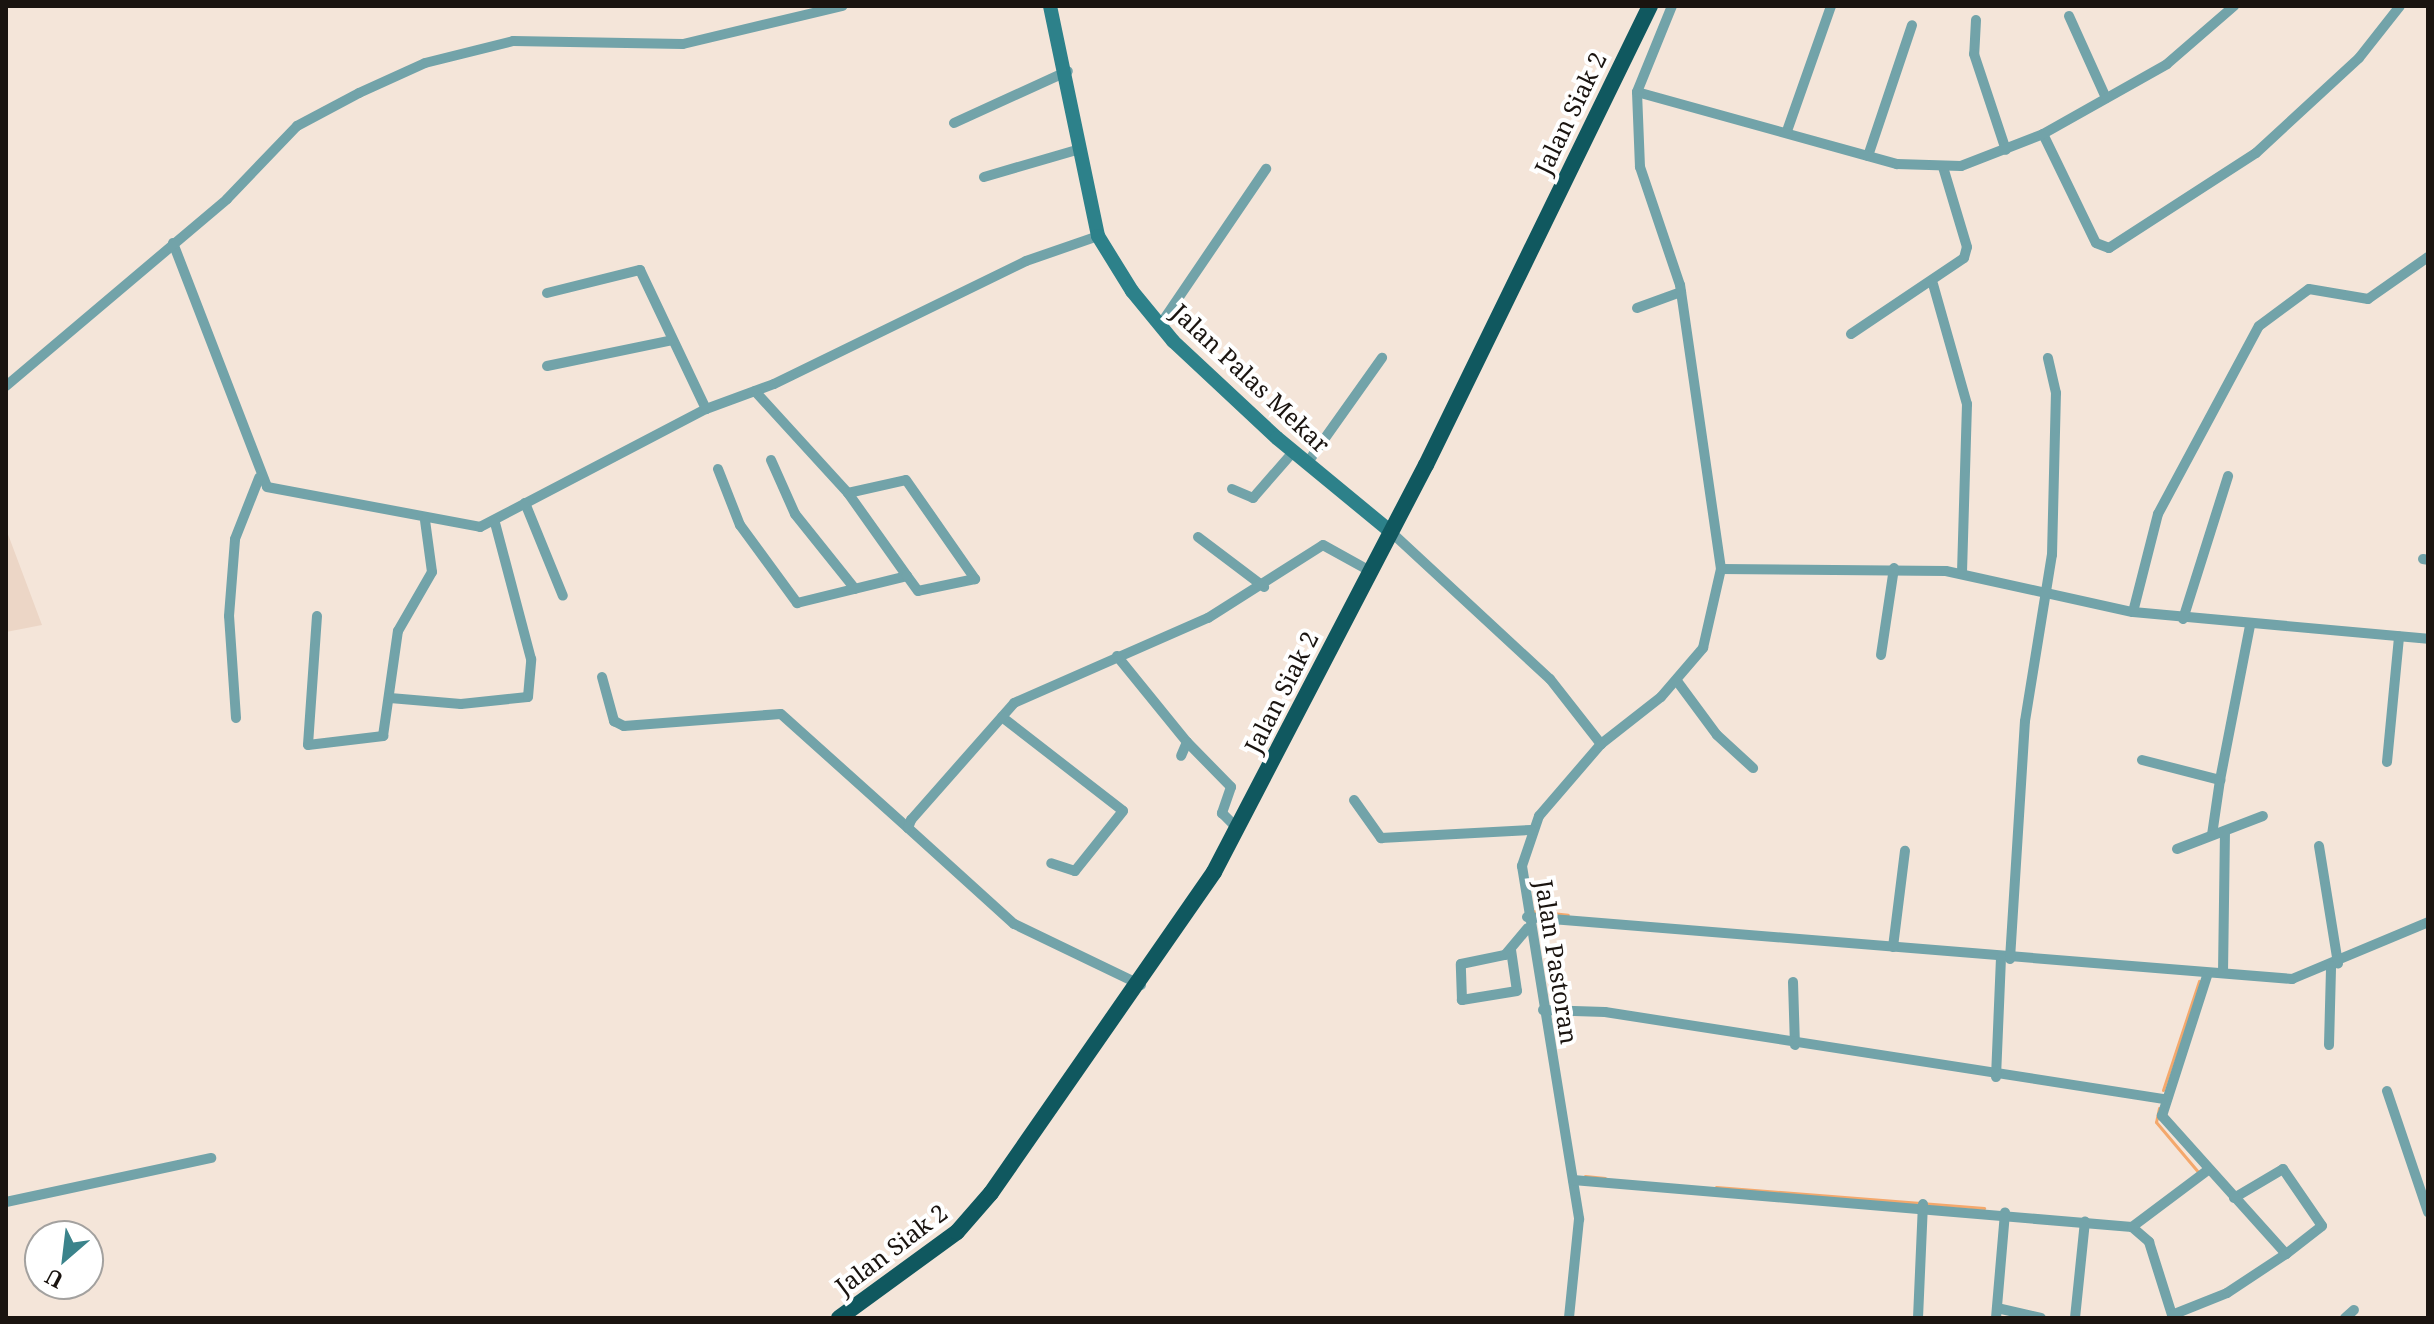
<!DOCTYPE html>
<style>
body{margin:0}
#map{position:relative;width:2434px;height:1324px;overflow:hidden;background:#f4e5d9;font-family:"Noto Serif",serif}
div>[style]{position:absolute}
.built>*{inset:0;background:#ecd6c6}
.stream>*{height:3px;margin:-1.5px;padding:0 1.5px;transform-origin:1.5px;border-radius:1.5px;background:#f4a86c}
.minor>*{height:10px;margin:-5px;padding:0 5px;transform-origin:5px;border-radius:5px;background:#72a3a9}
.secondary>*{height:14px;margin:-7px;padding:0 7px;transform-origin:7px;border-radius:7px;background:#2d818a}
.trunk>*{height:16px;margin:-8px;padding:0 8px;transform-origin:8px;border-radius:8px;background:#10585f}
span{translate:-50% -50%;white-space:nowrap;text-align:center;line-height:1.15;-webkit-text-stroke:8px #fff;paint-order:stroke}
.street-label{font-size:24px;color:#1a1410}
.frame{position:absolute;inset:0;border:8px solid #1a1410;pointer-events:none}
.north{position:absolute;left:24px;top:1220px;width:80px;height:80px;box-sizing:border-box;background:#fff;border:2px solid #a3a19f;border-radius:50%;rotate:208deg;font-size:22px;font-weight:700;line-height:32px;text-align:center;color:#1a1410}
.north::after{content:'';display:block;margin:auto;width:28px;height:36px;background:#3b838b;clip-path:polygon(50% 0,100% 100%,50% 72%,0 100%)}
</style>
<div id="map">
<div class="built">
<div style="clip-path:polygon(6px 529px,42px 625px,6px 632px)"></div>
</div>
<div class="stream">
<div style="left:1532px;top:911px;width:36px;rotate:6deg"></div>
<div style="left:2163px;top:1090px;width:115px;rotate:-71.7deg"></div>
<div style="left:2159px;top:1108px;width:14px;rotate:102deg"></div>
<div style="left:2156px;top:1122px;width:68px;rotate:49.8deg"></div>
<div style="left:1585px;top:1176px;width:20px;rotate:6deg"></div>
<div style="left:1716px;top:1187px;width:269px;rotate:4.5deg"></div>
</div>
<div class="minor">
<div style="left:2069px;top:16px;width:90px;rotate:65.7deg"></div>
<div style="left:1976px;top:20px;width:34px;rotate:93deg"></div>
<div style="left:1974px;top:54px;width:101px;rotate:71.6deg"></div>
<div style="left:1637px;top:92px;width:93px;rotate:-67.9deg"></div>
<div style="left:954px;top:123px;width:125px;rotate:-24.5deg"></div>
<div style="left:1787px;top:131px;width:133px;rotate:-70.6deg"></div>
<div style="left:2043px;top:134px;width:121px;rotate:64.1deg"></div>
<div style="left:2096px;top:243px;width:14px;rotate:21deg"></div>
<div style="left:2109px;top:248px;width:175px;rotate:-32.9deg"></div>
<div style="left:2256px;top:153px;width:140px;rotate:-42.7deg"></div>
<div style="left:2359px;top:58px;width:66px;rotate:-51.7deg"></div>
<div style="left:1868px;top:156px;width:138px;rotate:-71.4deg"></div>
<div style="left:984px;top:177px;width:100px;rotate:-16.3deg"></div>
<div style="left:173px;top:243px;width:261px;rotate:68.9deg"></div>
<div style="left:267px;top:487px;width:217px;rotate:10.6deg"></div>
<div style="left:480px;top:527px;width:255px;rotate:-27.6deg"></div>
<div style="left:706px;top:409px;width:72px;rotate:-20.2deg"></div>
<div style="left:774px;top:384px;width:280px;rotate:-26deg"></div>
<div style="left:1026px;top:261px;width:76px;rotate:-19.1deg"></div>
<div style="left:1933px;top:284px;width:125px;rotate:74.2deg"></div>
<div style="left:1967px;top:404px;width:169px;rotate:91.7deg"></div>
<div style="left:547px;top:293px;width:96px;rotate:-13.9deg"></div>
<div style="left:640px;top:270px;width:154px;rotate:64.6deg"></div>
<div style="left:1637px;top:308px;width:47px;rotate:-20deg"></div>
<div style="left:1160px;top:325px;width:189px;rotate:-55.8deg"></div>
<div style="left:1851px;top:334px;width:136px;rotate:-33.9deg"></div>
<div style="left:1964px;top:258px;width:11px;rotate:-75deg"></div>
<div style="left:1967px;top:247px;width:84px;rotate:-106.7deg"></div>
<div style="left:547px;top:366px;width:128px;rotate:-11.7deg"></div>
<div style="left:6px;top:386px;width:289px;rotate:-40.2deg"></div>
<div style="left:227px;top:199px;width:101px;rotate:-46.2deg"></div>
<div style="left:297px;top:126px;width:70px;rotate:-28deg"></div>
<div style="left:359px;top:93px;width:72px;rotate:-24.4deg"></div>
<div style="left:425px;top:63px;width:91px;rotate:-14deg"></div>
<div style="left:513px;top:41px;width:170px;rotate:1deg"></div>
<div style="left:683px;top:44px;width:164px;rotate:-13.4deg"></div>
<div style="left:771px;top:460px;width:59px;rotate:66deg"></div>
<div style="left:795px;top:514px;width:96px;rotate:51.3deg"></div>
<div style="left:1308px;top:462px;width:128px;rotate:-54.6deg"></div>
<div style="left:718px;top:469px;width:60px;rotate:68.6deg"></div>
<div style="left:740px;top:525px;width:97px;rotate:53.8deg"></div>
<div style="left:797px;top:603px;width:113px;rotate:-13.8deg"></div>
<div style="left:907px;top:576px;width:102px;rotate:-125.4deg"></div>
<div style="left:848px;top:493px;width:138px;rotate:-132.4deg"></div>
<div style="left:1232px;top:489px;width:23px;rotate:23deg"></div>
<div style="left:1253px;top:498px;width:62px;rotate:-48.9deg"></div>
<div style="left:848px;top:493px;width:59px;rotate:-12.6deg"></div>
<div style="left:906px;top:480px;width:121px;rotate:55.1deg"></div>
<div style="left:975px;top:579px;width:58px;rotate:168.1deg"></div>
<div style="left:918px;top:591px;width:19px;rotate:-126deg"></div>
<div style="left:525px;top:503px;width:100px;rotate:67.8deg"></div>
<div style="left:1391px;top:532px;width:217px;rotate:42.8deg"></div>
<div style="left:1550px;top:679px;width:83px;rotate:51.9deg"></div>
<div style="left:1601px;top:744px;width:95px;rotate:130.7deg"></div>
<div style="left:1539px;top:816px;width:53px;rotate:108.8deg"></div>
<div style="left:1522px;top:866px;width:358px;rotate:80.8deg"></div>
<div style="left:1579px;top:1219px;width:100px;rotate:95.8deg"></div>
<div style="left:1198px;top:537px;width:83px;rotate:37.1deg"></div>
<div style="left:2423px;top:559px;width:5px;rotate:11deg"></div>
<div style="left:1721px;top:569px;width:225px;rotate:0.5deg"></div>
<div style="left:1946px;top:571px;width:191px;rotate:12.4deg"></div>
<div style="left:2133px;top:612px;width:296px;rotate:5.2deg"></div>
<div style="left:2133px;top:612px;width:101px;rotate:-75.7deg"></div>
<div style="left:2158px;top:514px;width:213px;rotate:-61.8deg"></div>
<div style="left:2259px;top:326px;width:62px;rotate:-36.5deg"></div>
<div style="left:2309px;top:289px;width:60px;rotate:9.6deg"></div>
<div style="left:2368px;top:299px;width:73px;rotate:-35deg"></div>
<div style="left:317px;top:616px;width:129px;rotate:94deg"></div>
<div style="left:308px;top:745px;width:76px;rotate:-6.8deg"></div>
<div style="left:383px;top:736px;width:106px;rotate:-81.9deg"></div>
<div style="left:398px;top:631px;width:68px;rotate:-60deg"></div>
<div style="left:432px;top:572px;width:52px;rotate:-97.7deg"></div>
<div style="left:2183px;top:619px;width:150px;rotate:-72.5deg"></div>
<div style="left:1881px;top:655px;width:88px;rotate:-81.5deg"></div>
<div style="left:1117px;top:656px;width:111px;rotate:50.9deg"></div>
<div style="left:1187px;top:742px;width:15px;rotate:113deg"></div>
<div style="left:602px;top:677px;width:46px;rotate:74.7deg"></div>
<div style="left:614px;top:721px;width:11px;rotate:27deg"></div>
<div style="left:624px;top:726px;width:157px;rotate:-4.4deg"></div>
<div style="left:781px;top:714px;width:171px;rotate:41.9deg"></div>
<div style="left:1677px;top:681px;width:67px;rotate:53.5deg"></div>
<div style="left:1717px;top:735px;width:49px;rotate:42.5deg"></div>
<div style="left:390px;top:698px;width:71px;rotate:4.8deg"></div>
<div style="left:461px;top:704px;width:67px;rotate:-6deg"></div>
<div style="left:528px;top:697px;width:38px;rotate:-85deg"></div>
<div style="left:531px;top:659px;width:141px;rotate:-104.8deg"></div>
<div style="left:1002px;top:717px;width:153px;rotate:37.8deg"></div>
<div style="left:1123px;top:811px;width:77px;rotate:128.7deg"></div>
<div style="left:1075px;top:871px;width:25px;rotate:-162deg"></div>
<div style="left:236px;top:718px;width:102px;rotate:-93.9deg"></div>
<div style="left:229px;top:616px;width:77px;rotate:-85.5deg"></div>
<div style="left:235px;top:539px;width:66px;rotate:-68.5deg"></div>
<div style="left:1187px;top:742px;width:63px;rotate:45.6deg"></div>
<div style="left:1231px;top:787px;width:28px;rotate:109deg"></div>
<div style="left:1222px;top:813px;width:21px;rotate:45deg"></div>
<div style="left:1601px;top:744px;width:76px;rotate:-38.1deg"></div>
<div style="left:1661px;top:697px;width:65px;rotate:-49.4deg"></div>
<div style="left:1703px;top:648px;width:81px;rotate:-77.2deg"></div>
<div style="left:1721px;top:569px;width:287px;rotate:-98.2deg"></div>
<div style="left:1680px;top:285px;width:125px;rotate:-108.7deg"></div>
<div style="left:1640px;top:167px;width:75px;rotate:-92.3deg"></div>
<div style="left:1637px;top:92px;width:270px;rotate:15.5deg"></div>
<div style="left:1897px;top:164px;width:64px;rotate:1.8deg"></div>
<div style="left:1961px;top:166px;width:88px;rotate:-21.3deg"></div>
<div style="left:2043px;top:134px;width:142px;rotate:-29.4deg"></div>
<div style="left:2167px;top:64px;width:89px;rotate:-40.9deg"></div>
<div style="left:2142px;top:760px;width:81px;rotate:14.4deg"></div>
<div style="left:2220px;top:780px;width:158px;rotate:-79deg"></div>
<div style="left:2387px;top:762px;width:126px;rotate:-84.5deg"></div>
<div style="left:1354px;top:800px;width:47px;rotate:54.6deg"></div>
<div style="left:1381px;top:838px;width:150px;rotate:-3.1deg"></div>
<div style="left:2212px;top:835px;width:56px;rotate:-81.7deg"></div>
<div style="left:2319px;top:846px;width:119px;rotate:80.8deg"></div>
<div style="left:2177px;top:849px;width:92px;rotate:-21deg"></div>
<div style="left:1527px;top:917px;width:768px;rotate:4.63deg"></div>
<div style="left:2292px;top:979px;width:147px;rotate:-22.7deg"></div>
<div style="left:1893px;top:947px;width:97px;rotate:-82.9deg"></div>
<div style="left:1511px;top:950px;width:41px;rotate:81.7deg"></div>
<div style="left:1517px;top:991px;width:56px;rotate:170.7deg"></div>
<div style="left:1462px;top:1000px;width:36px;rotate:-92deg"></div>
<div style="left:1461px;top:964px;width:45px;rotate:-11.6deg"></div>
<div style="left:1505px;top:955px;width:35px;rotate:-50deg"></div>
<div style="left:2010px;top:959px;width:238px;rotate:-86.4deg"></div>
<div style="left:2025px;top:721px;width:168px;rotate:-80.8deg"></div>
<div style="left:2052px;top:555px;width:162px;rotate:-88.6deg"></div>
<div style="left:2056px;top:393px;width:36px;rotate:-103deg"></div>
<div style="left:2223px;top:973px;width:142px;rotate:-89.2deg"></div>
<div style="left:1793px;top:982px;width:63px;rotate:88.2deg"></div>
<div style="left:1141px;top:985px;width:141px;rotate:-154.3deg"></div>
<div style="left:1014px;top:924px;width:143px;rotate:-137.8deg"></div>
<div style="left:908px;top:828px;width:9px;rotate:-69deg"></div>
<div style="left:911px;top:820px;width:156px;rotate:-48.6deg"></div>
<div style="left:1014px;top:703px;width:212px;rotate:-23.7deg"></div>
<div style="left:1208px;top:618px;width:136px;rotate:-32.4deg"></div>
<div style="left:1323px;top:545px;width:56px;rotate:28.9deg"></div>
<div style="left:1543px;top:1010px;width:62px;rotate:1.8deg"></div>
<div style="left:1605px;top:1012px;width:566px;rotate:8.85deg"></div>
<div style="left:2329px;top:1045px;width:79px;rotate:-88.5deg"></div>
<div style="left:1996px;top:1077px;width:119px;rotate:-87.6deg"></div>
<div style="left:2387px;top:1091px;width:128px;rotate:71.3deg"></div>
<div style="left:1573px;top:1180px;width:561px;rotate:4.81deg"></div>
<div style="left:2132px;top:1227px;width:23px;rotate:41deg"></div>
<div style="left:2149px;top:1242px;width:80px;rotate:72.5deg"></div>
<div style="left:2234px;top:1198px;width:57px;rotate:-30.6deg"></div>
<div style="left:2283px;top:1169px;width:69px;rotate:55.6deg"></div>
<div style="left:2322px;top:1226px;width:46px;rotate:142.1deg"></div>
<div style="left:6px;top:1202px;width:210px;rotate:-12.1deg"></div>
<div style="left:2132px;top:1227px;width:95px;rotate:-36.9deg"></div>
<div style="left:1997px;top:1308px;width:45px;rotate:12.8deg"></div>
<div style="left:2172px;top:1315px;width:59px;rotate:-21.8deg"></div>
<div style="left:2227px;top:1293px;width:71px;rotate:-33.5deg"></div>
<div style="left:2286px;top:1254px;width:186px;rotate:-131.9deg"></div>
<div style="left:2162px;top:1116px;width:150px;rotate:-72.2deg"></div>
<div style="left:1918px;top:1318px;width:114px;rotate:-87.5deg"></div>
<div style="left:1996px;top:1318px;width:106px;rotate:-85.1deg"></div>
<div style="left:2075px;top:1318px;width:97px;rotate:-84.1deg"></div>
<div style="left:2345px;top:1318px;width:12px;rotate:-42deg"></div>
</div>
<div class="secondary">
<div style="left:1050px;top:6px;width:235px;rotate:78.2deg"></div>
<div style="left:1098px;top:236px;width:65px;rotate:58.3deg"></div>
<div style="left:1132px;top:291px;width:65px;rotate:50.6deg"></div>
<div style="left:1173px;top:341px;width:142px;rotate:43deg"></div>
<div style="left:1277px;top:438px;width:148px;rotate:39.5deg"></div>
</div>
<div class="trunk">
<div style="left:839px;top:1318px;width:146px;rotate:-36.1deg"></div>
<div style="left:957px;top:1232px;width:52px;rotate:-48.9deg"></div>
<div style="left:991px;top:1193px;width:391px;rotate:-55.2deg"></div>
<div style="left:1214px;top:872px;width:459px;rotate:-62.5deg"></div>
<div style="left:1426px;top:465px;width:511px;rotate:-63.99deg"></div>
</div>
<div class="street-label">
<span style="left:1570px;top:113px;rotate:-64deg">Jalan Siak 2</span>
<span style="left:1251px;top:378px;rotate:43deg">Jalan Palas Mekar</span>
<span style="left:1281px;top:692px;rotate:-63deg">Jalan Siak 2</span>
<span style="left:1557px;top:962px;rotate:81deg">Jalan Pastoran</span>
<span style="left:891px;top:1249px;rotate:-37deg">Jalan Siak 2</span>
</div>
<div class="frame"></div>
<div class="north">U</div>
</div>
